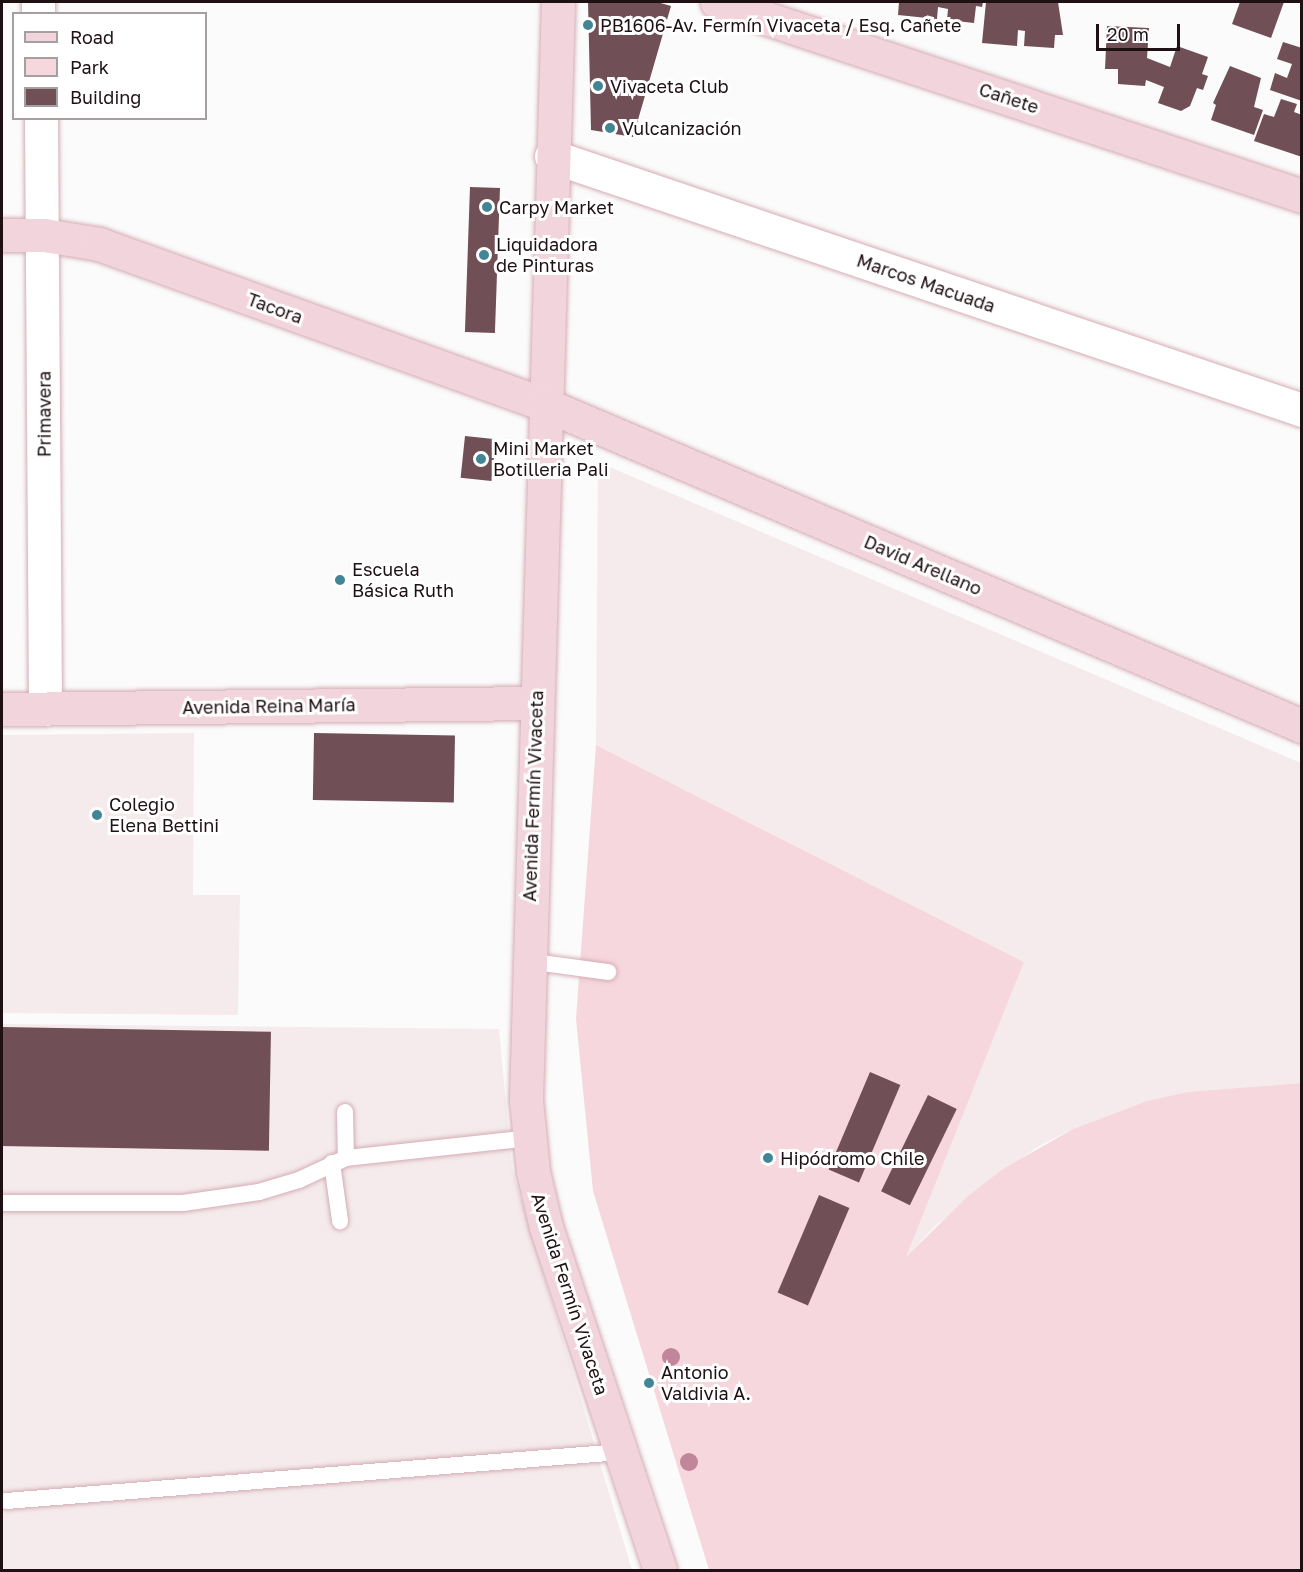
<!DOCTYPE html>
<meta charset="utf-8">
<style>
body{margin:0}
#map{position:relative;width:1303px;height:1572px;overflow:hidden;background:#fbfbfb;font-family:"Golos Text",sans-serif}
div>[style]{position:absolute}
.built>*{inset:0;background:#f5ebec}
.green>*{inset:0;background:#f6d7dd}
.building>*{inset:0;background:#704f56;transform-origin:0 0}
.roads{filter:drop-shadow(0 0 2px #d4acb4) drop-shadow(0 0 2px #d4acb4)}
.lane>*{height:16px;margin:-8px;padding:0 8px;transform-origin:8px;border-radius:8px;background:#fff}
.street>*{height:33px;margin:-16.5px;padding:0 16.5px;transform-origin:16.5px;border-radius:16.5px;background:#fff}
.secondary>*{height:33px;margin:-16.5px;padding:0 16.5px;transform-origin:16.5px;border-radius:16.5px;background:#f2d5dc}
.trees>*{width:18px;height:18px;margin:-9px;border-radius:50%;background:#c2869a}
.dots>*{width:16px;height:16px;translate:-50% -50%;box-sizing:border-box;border:3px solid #fff;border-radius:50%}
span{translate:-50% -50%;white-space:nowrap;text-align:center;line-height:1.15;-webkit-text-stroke:6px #fff;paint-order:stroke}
.poi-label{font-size:18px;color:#1e1013}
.left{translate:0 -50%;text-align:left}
.street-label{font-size:18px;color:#1e1013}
.frame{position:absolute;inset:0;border:3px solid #1e1013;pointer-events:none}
.legend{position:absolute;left:12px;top:12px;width:195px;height:108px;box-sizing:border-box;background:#fff;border:2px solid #a59fa1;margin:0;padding:8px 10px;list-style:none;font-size:18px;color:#1e1013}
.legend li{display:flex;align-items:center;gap:12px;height:30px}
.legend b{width:30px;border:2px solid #a59fa1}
.scale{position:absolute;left:1096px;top:24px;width:84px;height:27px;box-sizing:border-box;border:3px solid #1e1013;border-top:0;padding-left:8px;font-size:18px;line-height:21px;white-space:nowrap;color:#1e1013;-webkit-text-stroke:4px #fff;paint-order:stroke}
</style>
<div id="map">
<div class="built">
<div style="clip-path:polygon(598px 462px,1301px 763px,1301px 1083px,1187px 1092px,1147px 1101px,1073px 1129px,1037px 1147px,935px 1226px,905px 1259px,1024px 962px,596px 745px)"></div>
<div style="clip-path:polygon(194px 733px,193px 895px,240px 895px,238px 1015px,2px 1013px,2px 735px)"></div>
<div style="clip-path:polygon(2px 1024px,499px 1029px,512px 1169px,632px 1570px,2px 1570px)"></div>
</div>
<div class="green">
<div style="clip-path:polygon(596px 745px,1024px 962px,906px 1257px,968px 1196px,1003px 1169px,1073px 1129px,1147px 1101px,1187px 1092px,1301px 1083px,1301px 1570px,709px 1570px,593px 1191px,576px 1019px)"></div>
</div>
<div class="building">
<div style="clip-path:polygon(588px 2px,657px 2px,671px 6px,633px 137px,591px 130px)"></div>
<div style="clip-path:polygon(899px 2px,983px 2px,982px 7px,976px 6px,974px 23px,947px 20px,948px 9px,938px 7px,937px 19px,898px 15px)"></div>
<div style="clip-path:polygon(986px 2px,1058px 2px,1063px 35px,1055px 35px,1054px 48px,1024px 46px,1025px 31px,1018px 30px,1017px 46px,982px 43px)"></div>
<div style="clip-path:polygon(1240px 2px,1284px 2px,1271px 38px,1232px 24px)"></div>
<div style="clip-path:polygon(1107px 26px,1149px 28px,1147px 58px,1170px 67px,1177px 46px,1208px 57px,1202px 74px,1208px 76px,1203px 90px,1197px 88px,1190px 106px,1181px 111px,1158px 103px,1164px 87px,1146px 80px,1145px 86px,1118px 84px,1118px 69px,1105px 69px)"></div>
<div style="clip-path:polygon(1283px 42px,1302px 48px,1302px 101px,1270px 90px,1275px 73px,1287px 78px,1292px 64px,1277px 59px)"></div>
<div style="clip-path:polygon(1230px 66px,1261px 78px,1254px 107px,1263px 110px,1254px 135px,1211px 120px,1216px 105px,1213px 103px)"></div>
<div style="clip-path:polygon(1281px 99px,1297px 104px,1294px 112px,1302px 115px,1302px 157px,1254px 141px,1264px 114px,1274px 117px)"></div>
<div style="left:470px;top:187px;width:30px;height:145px;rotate:2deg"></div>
<div style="left:465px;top:436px;width:31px;height:42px;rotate:6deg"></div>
<div style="left:314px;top:733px;width:141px;height:67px;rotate:1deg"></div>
<div style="left:2px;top:1027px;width:269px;height:119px;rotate:1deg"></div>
<div style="left:870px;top:1072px;width:33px;height:106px;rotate:23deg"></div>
<div style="left:928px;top:1095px;width:32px;height:107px;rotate:26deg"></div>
<div style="left:819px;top:1195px;width:33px;height:106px;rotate:23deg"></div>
</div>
<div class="roads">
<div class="lane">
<div style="left:527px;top:961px;width:82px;rotate:7.7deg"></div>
<div style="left:345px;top:1112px;width:46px;rotate:88.8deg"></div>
<div style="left:332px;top:1163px;width:59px;rotate:82.1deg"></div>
<div style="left:2px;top:1203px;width:181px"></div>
<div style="left:183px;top:1203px;width:77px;rotate:-8.2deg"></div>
<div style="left:259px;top:1192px;width:42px;rotate:-16.7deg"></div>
<div style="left:299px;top:1180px;width:52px;rotate:-25.1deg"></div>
<div style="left:346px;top:1158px;width:184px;rotate:-6.2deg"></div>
<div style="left:6px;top:1501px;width:617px;rotate:-4.56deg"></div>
</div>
<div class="street">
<div style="left:38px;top:2px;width:12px;rotate:90deg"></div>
<div style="left:41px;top:118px;width:591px;rotate:89.61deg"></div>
<div style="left:551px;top:156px;width:793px;rotate:18.69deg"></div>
</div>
<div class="secondary">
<div style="left:558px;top:2px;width:1098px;rotate:91.67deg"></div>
<div style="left:526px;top:1100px;width:72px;rotate:84.4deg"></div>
<div style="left:533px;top:1172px;width:57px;rotate:76.7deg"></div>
<div style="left:546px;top:1227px;width:361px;rotate:71.6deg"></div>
<div style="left:717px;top:2px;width:616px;rotate:18.35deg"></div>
<div style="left:2px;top:235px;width:42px"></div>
<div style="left:44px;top:235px;width:56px;rotate:9.3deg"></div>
<div style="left:99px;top:244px;width:473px;rotate:19.8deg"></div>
<div style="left:544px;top:404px;width:824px;rotate:23.02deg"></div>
<div style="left:2px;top:709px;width:534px;rotate:-0.64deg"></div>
</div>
</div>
<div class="trees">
<div style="left:671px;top:1357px"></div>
<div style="left:689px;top:1462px"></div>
</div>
<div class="dots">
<div style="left:588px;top:25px;background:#428595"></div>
<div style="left:598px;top:86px;background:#428595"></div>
<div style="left:610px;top:128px;background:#428595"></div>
<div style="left:487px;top:207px;background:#428595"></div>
<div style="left:484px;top:255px;background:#428595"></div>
<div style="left:481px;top:459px;background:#428595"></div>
<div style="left:340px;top:580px;background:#428595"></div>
<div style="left:97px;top:815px;background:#428595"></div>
<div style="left:768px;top:1158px;background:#428595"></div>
<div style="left:649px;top:1383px;background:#428595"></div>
</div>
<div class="poi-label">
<span class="left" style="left:600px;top:25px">PB1606-Av. Fermín Vivaceta / Esq. Cañete</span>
<span class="left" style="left:610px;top:86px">Vivaceta Club</span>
<span class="left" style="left:622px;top:128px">Vulcanización</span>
<span class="left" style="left:499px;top:207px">Carpy Market</span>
<span class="left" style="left:496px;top:255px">Liquidadora<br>de Pinturas</span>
<span class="left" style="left:493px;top:459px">Mini Market<br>Botilleria Pali</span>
<span class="left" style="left:352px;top:580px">Escuela<br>Básica Ruth</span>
<span class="left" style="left:109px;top:815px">Colegio<br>Elena Bettini</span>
<span class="left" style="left:780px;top:1158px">Hipódromo Chile</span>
<span class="left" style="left:661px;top:1383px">Antonio<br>Valdivia A.</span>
</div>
<div class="street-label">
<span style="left:1009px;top:98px;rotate:18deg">Cañete</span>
<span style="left:926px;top:283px;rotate:19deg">Marcos Macuada</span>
<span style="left:275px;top:308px;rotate:20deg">Tacora</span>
<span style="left:44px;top:414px;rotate:-90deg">Primavera</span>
<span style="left:923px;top:565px;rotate:23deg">David Arellano</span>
<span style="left:269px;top:706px;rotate:-1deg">Avenida Reina María</span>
<span style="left:533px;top:796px;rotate:-88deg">Avenida Fermín Vivaceta</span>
<span style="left:570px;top:1294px;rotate:72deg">Avenida Fermín Vivaceta</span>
</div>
<div class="frame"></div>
<ul class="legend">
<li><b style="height:8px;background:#f2d5dc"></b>Road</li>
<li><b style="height:16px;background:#f6d7dd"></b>Park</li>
<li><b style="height:16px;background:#704f56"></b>Building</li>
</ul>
<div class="scale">20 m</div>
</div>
